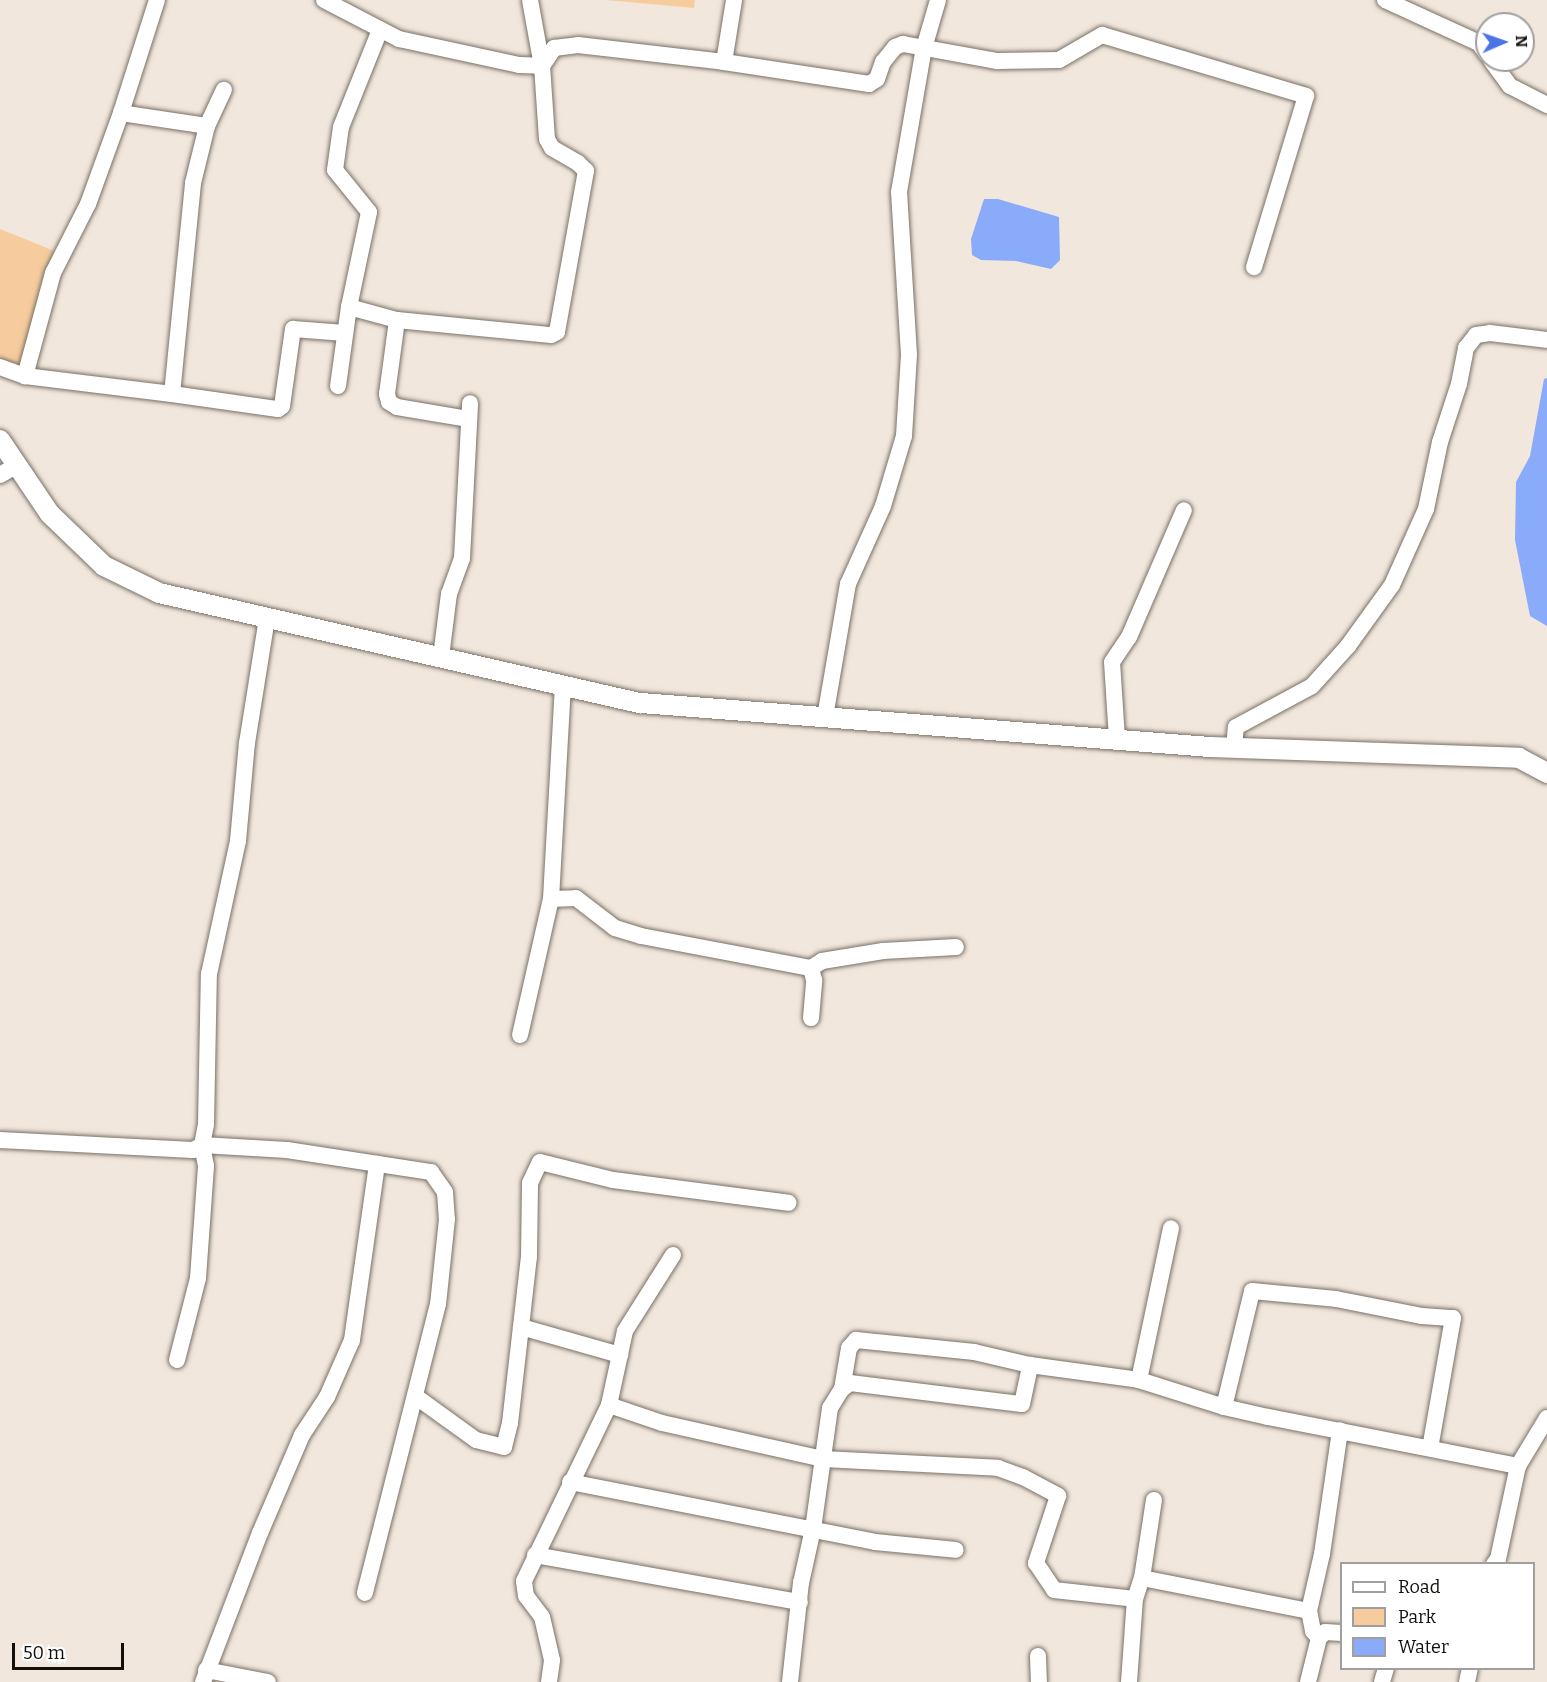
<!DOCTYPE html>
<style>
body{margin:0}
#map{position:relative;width:1547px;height:1682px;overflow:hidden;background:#f1e7dc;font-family:Bitter,serif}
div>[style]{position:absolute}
.green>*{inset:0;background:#f6cc9e}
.water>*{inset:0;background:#8aabf9}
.roads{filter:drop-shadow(0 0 2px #797066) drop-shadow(0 0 2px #797066)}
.minor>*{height:16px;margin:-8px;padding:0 8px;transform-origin:8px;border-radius:8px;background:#fff}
.tertiary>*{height:20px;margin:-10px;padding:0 10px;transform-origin:10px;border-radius:10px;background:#fff}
span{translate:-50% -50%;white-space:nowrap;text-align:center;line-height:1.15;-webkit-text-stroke:6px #fff;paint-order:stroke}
.legend{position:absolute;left:1340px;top:1562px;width:195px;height:108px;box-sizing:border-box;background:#fff;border:2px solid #a19f9e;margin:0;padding:8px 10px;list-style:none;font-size:18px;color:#13100c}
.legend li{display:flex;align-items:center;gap:12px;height:30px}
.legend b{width:30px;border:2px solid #a19f9e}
.north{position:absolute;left:1475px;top:12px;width:60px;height:60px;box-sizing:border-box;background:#fff;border:2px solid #a19f9e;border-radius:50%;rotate:88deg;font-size:16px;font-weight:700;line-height:24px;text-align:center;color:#13100c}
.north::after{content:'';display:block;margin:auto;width:21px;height:27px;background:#4b74e7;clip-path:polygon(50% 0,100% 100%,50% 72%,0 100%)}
.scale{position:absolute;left:12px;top:1643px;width:112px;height:27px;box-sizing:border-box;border:3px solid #13100c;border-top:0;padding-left:8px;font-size:18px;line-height:21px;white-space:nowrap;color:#13100c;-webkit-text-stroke:4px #fff;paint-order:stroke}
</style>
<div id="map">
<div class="green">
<div style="clip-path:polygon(606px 0,695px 0,694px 8px)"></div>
<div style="clip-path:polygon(0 229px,57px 252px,17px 371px,0 364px)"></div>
</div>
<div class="water">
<div style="clip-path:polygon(984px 199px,998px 199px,1059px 217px,1060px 260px,1051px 269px,1016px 261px,981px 260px,972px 255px,971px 239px)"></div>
<div style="clip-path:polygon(1547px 378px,1547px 626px,1530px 616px,1515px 540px,1516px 482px,1530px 456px,1544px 379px)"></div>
</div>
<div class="roads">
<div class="minor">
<div style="left:157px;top:0;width:119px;rotate:107.7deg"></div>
<div style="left:121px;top:113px;width:97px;rotate:109.9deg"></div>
<div style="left:88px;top:204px;width:77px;rotate:116.9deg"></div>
<div style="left:53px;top:273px;width:107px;rotate:105.2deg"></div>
<div style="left:25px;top:376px;width:148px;rotate:7deg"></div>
<div style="left:172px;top:394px;width:212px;rotate:-84.3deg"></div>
<div style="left:193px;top:183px;width:59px;rotate:-76.2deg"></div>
<div style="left:207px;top:126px;width:40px;rotate:-65deg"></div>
<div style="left:324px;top:0;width:85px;rotate:27.5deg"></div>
<div style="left:399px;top:39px;width:123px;rotate:12.2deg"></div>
<div style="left:519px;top:65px;width:23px;rotate:2deg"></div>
<div style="left:542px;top:66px;width:22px;rotate:-56deg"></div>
<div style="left:554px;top:48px;width:24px;rotate:-7deg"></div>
<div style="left:578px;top:45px;width:147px;rotate:6.6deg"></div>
<div style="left:724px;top:62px;width:147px;rotate:8.6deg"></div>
<div style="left:869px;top:84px;width:9px;rotate:-32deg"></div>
<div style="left:877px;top:79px;width:18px;rotate:-71deg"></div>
<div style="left:883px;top:62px;width:19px;rotate:-51deg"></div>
<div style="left:895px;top:47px;width:9px;rotate:-21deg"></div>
<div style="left:903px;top:44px;width:96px;rotate:10.3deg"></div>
<div style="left:997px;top:61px;width:62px;rotate:-0.9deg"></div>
<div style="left:1059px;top:60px;width:50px;rotate:-30.2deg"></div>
<div style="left:1102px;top:35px;width:213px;rotate:16.6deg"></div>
<div style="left:1306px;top:96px;width:179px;rotate:106.9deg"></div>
<div style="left:1385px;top:0;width:103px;rotate:24.6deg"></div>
<div style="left:1479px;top:43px;width:14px;rotate:56deg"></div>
<div style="left:1491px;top:60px;width:32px;rotate:54deg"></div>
<div style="left:1510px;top:86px;width:42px;rotate:27.2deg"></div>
<div style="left:724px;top:62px;width:63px;rotate:-80.8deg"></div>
<div style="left:121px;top:113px;width:87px;rotate:8.6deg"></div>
<div style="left:349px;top:307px;width:50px;rotate:15.2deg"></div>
<div style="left:397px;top:320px;width:155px;rotate:5.6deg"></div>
<div style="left:551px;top:335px;width:7px;rotate:-27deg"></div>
<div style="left:557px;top:332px;width:164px;rotate:-79.8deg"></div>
<div style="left:586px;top:171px;width:11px;rotate:-135deg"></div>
<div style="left:578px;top:163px;width:30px;rotate:-150deg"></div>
<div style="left:552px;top:148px;width:10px;rotate:-119deg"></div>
<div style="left:547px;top:139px;width:73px;rotate:-93.9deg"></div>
<div style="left:542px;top:66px;width:67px;rotate:-100.3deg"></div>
<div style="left:397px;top:320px;width:75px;rotate:97.7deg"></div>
<div style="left:387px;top:394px;width:8px;rotate:76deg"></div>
<div style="left:389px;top:402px;width:9px;rotate:32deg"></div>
<div style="left:397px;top:407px;width:73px;rotate:9.5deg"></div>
<div style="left:0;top:367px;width:27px;rotate:20deg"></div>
<div style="left:338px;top:386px;width:80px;rotate:-82.1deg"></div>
<div style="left:349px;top:307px;width:97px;rotate:-78.1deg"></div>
<div style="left:369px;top:212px;width:54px;rotate:-129deg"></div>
<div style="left:335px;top:170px;width:43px;rotate:-82.1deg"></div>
<div style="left:341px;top:127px;width:105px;rotate:-68.1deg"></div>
<div style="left:172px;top:394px;width:107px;rotate:8.1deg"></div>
<div style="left:278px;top:409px;width:5px;rotate:-37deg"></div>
<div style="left:282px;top:406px;width:78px;rotate:-81.9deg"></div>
<div style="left:293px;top:329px;width:52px;rotate:4.4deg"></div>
<div style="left:0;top:475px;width:20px;rotate:-30deg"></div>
<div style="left:441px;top:657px;width:64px;rotate:-82.8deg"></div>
<div style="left:449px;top:594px;width:38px;rotate:-70deg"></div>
<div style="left:462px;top:558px;width:155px;rotate:-87deg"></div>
<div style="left:825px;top:717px;width:135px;rotate:-80.2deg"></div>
<div style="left:848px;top:584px;width:85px;rotate:-65.8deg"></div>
<div style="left:883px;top:506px;width:73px;rotate:-73.3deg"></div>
<div style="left:904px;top:436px;width:81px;rotate:-86.5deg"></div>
<div style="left:909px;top:355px;width:163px;rotate:-93.5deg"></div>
<div style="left:899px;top:192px;width:146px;rotate:-80.2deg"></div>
<div style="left:924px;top:48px;width:50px;rotate:-73.7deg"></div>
<div style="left:1117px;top:739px;width:77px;rotate:-93.7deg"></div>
<div style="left:1112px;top:662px;width:30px;rotate:-56deg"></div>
<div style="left:1129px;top:637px;width:138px;rotate:-66.6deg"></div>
<div style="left:1234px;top:748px;width:21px;rotate:-85deg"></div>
<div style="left:1236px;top:727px;width:86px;rotate:-28.3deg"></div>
<div style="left:1312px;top:686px;width:54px;rotate:-48deg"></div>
<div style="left:1348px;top:646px;width:75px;rotate:-54.2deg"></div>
<div style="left:1392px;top:585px;width:83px;rotate:-65.9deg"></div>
<div style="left:1426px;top:509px;width:68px;rotate:-78.2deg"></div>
<div style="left:1440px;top:442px;width:61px;rotate:-71.9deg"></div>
<div style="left:1459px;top:384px;width:37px;rotate:-79deg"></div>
<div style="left:1466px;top:348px;width:16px;rotate:-52deg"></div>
<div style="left:1476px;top:335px;width:14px;rotate:-8deg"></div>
<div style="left:1490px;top:333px;width:57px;rotate:7deg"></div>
<div style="left:551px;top:899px;width:25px;rotate:-2deg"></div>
<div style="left:576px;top:898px;width:49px;rotate:37.6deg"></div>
<div style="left:615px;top:928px;width:27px;rotate:17deg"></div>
<div style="left:641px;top:936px;width:173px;rotate:10.7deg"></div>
<div style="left:811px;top:1018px;width:38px;rotate:-85deg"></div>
<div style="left:814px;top:980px;width:12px;rotate:-104deg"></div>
<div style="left:811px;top:968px;width:13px;rotate:-32deg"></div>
<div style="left:822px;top:961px;width:62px;rotate:-9.3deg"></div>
<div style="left:883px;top:951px;width:73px;rotate:-3.1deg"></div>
<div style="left:520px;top:1035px;width:139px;rotate:-77.2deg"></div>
<div style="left:551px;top:899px;width:214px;rotate:-86.8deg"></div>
<div style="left:0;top:1140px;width:193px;rotate:3deg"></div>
<div style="left:193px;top:1150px;width:10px;rotate:-29deg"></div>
<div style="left:202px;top:1145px;width:21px;rotate:-79deg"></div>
<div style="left:206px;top:1124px;width:150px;rotate:-88.9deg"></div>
<div style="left:209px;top:974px;width:136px;rotate:-77.7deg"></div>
<div style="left:238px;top:841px;width:98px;rotate:-84.8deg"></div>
<div style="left:247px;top:743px;width:127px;rotate:-80.9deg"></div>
<div style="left:673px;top:1255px;width:90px;rotate:122.3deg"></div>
<div style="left:625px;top:1331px;width:76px;rotate:102.2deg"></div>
<div style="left:609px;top:1405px;width:56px;rotate:18.8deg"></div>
<div style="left:662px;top:1423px;width:165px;rotate:12.6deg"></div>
<div style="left:823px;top:1459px;width:175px;rotate:2.9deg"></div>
<div style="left:998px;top:1468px;width:27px;rotate:20deg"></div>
<div style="left:1023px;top:1477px;width:40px;rotate:28deg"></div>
<div style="left:1058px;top:1496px;width:71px;rotate:108.2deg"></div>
<div style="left:1036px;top:1563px;width:32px;rotate:56deg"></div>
<div style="left:1054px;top:1590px;width:81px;rotate:6.3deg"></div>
<div style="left:521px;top:1327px;width:103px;rotate:15.8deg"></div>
<div style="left:177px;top:1360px;width:85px;rotate:-75.6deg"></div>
<div style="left:198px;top:1278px;width:112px;rotate:-85.9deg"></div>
<div style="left:206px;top:1166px;width:21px;rotate:-101deg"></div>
<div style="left:202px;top:1145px;width:85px;rotate:3.4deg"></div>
<div style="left:287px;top:1150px;width:146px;rotate:8.7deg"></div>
<div style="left:431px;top:1172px;width:24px;rotate:55deg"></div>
<div style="left:445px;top:1192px;width:27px;rotate:86deg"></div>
<div style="left:447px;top:1219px;width:85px;rotate:96deg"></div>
<div style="left:438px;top:1304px;width:298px;rotate:104.2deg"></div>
<div style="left:1139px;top:1380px;width:155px;rotate:-78.1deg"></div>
<div style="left:842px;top:1389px;width:10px;rotate:-37deg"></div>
<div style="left:850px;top:1383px;width:173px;rotate:7deg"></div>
<div style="left:1022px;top:1404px;width:40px;rotate:-78deg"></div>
<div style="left:415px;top:1396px;width:75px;rotate:35.8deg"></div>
<div style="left:476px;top:1440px;width:29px;rotate:14deg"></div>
<div style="left:504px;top:1447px;width:25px;rotate:-76deg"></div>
<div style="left:510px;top:1423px;width:167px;rotate:-83.5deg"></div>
<div style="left:529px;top:1257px;width:74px;rotate:-89.2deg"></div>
<div style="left:530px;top:1183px;width:23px;rotate:-65deg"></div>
<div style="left:540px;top:1162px;width:75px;rotate:13.9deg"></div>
<div style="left:613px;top:1180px;width:177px;rotate:7.4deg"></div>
<div style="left:1224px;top:1407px;width:119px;rotate:-76.4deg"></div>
<div style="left:1252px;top:1291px;width:84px;rotate:5.4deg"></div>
<div style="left:1336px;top:1299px;width:88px;rotate:11.2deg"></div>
<div style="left:1422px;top:1316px;width:31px;rotate:4deg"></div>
<div style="left:1453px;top:1318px;width:132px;rotate:100deg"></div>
<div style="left:570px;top:1482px;width:311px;rotate:11.1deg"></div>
<div style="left:875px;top:1542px;width:81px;rotate:5.6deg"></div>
<div style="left:535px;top:1555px;width:269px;rotate:10.1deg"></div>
<div style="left:1494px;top:1564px;width:6px;rotate:-51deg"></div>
<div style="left:1498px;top:1559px;width:95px;rotate:-77.9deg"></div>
<div style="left:1518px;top:1466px;width:56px;rotate:-58.9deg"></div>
<div style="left:1142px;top:1578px;width:170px;rotate:11.2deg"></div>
<div style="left:1319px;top:1638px;width:9px;rotate:-131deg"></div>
<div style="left:1313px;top:1631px;width:20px;rotate:-101deg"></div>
<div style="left:1309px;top:1611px;width:58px;rotate:-77.2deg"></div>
<div style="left:1322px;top:1554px;width:125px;rotate:-81.7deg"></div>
<div style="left:1038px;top:1656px;width:26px;rotate:88deg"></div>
<div style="left:206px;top:1670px;width:63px;rotate:11deg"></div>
<div style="left:203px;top:1682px;width:160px;rotate:-69.1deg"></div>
<div style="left:260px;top:1533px;width:107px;rotate:-66.8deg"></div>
<div style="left:302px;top:1435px;width:45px;rotate:-56.7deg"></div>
<div style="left:327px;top:1397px;width:62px;rotate:-66.3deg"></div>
<div style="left:352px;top:1340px;width:178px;rotate:-81.9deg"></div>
<div style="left:549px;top:1682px;width:22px;rotate:-82deg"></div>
<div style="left:552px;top:1660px;width:44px;rotate:-103.1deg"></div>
<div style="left:542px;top:1617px;width:26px;rotate:-127deg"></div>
<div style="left:526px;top:1596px;width:15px;rotate:-98deg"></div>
<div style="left:524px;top:1581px;width:195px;rotate:-64.2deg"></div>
<div style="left:790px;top:1682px;width:100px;rotate:-83.7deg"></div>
<div style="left:801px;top:1583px;width:55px;rotate:-77.5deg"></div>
<div style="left:813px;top:1529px;width:122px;rotate:-82deg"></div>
<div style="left:830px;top:1408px;width:22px;rotate:-58deg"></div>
<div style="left:842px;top:1389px;width:42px;rotate:-80.3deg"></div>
<div style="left:849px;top:1348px;width:11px;rotate:-49deg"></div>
<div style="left:856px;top:1340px;width:119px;rotate:5.8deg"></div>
<div style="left:974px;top:1352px;width:57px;rotate:13.1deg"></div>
<div style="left:1030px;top:1365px;width:110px;rotate:7.8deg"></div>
<div style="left:1139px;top:1380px;width:89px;rotate:17.6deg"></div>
<div style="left:1224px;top:1407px;width:45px;rotate:12.8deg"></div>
<div style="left:1268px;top:1417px;width:255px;rotate:11.1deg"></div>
<div style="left:1129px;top:1682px;width:83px;rotate:-85.9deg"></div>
<div style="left:1135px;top:1599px;width:22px;rotate:-72deg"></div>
<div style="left:1142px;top:1578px;width:79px;rotate:-81.3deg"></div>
<div style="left:1308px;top:1682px;width:45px;rotate:-76deg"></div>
<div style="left:1319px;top:1638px;width:8px;rotate:-45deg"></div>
<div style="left:1325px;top:1632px;width:17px;rotate:3deg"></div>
<div style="left:1382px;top:1682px;width:15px;rotate:-74deg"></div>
<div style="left:1467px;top:1682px;width:14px;rotate:-78deg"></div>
</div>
<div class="tertiary">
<div style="left:0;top:440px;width:89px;rotate:56deg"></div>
<div style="left:50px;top:514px;width:75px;rotate:43.9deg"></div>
<div style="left:104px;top:566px;width:61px;rotate:26.1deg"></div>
<div style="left:159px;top:593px;width:494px;rotate:12.9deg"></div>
<div style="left:641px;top:703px;width:571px;rotate:4.42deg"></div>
<div style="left:1210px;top:747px;width:309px;rotate:2deg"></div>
<div style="left:1519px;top:758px;width:32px;rotate:28deg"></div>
</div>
</div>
<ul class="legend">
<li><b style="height:8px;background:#fff"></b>Road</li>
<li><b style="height:16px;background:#f6cc9e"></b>Park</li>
<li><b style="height:16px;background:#8aabf9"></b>Water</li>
</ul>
<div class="north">N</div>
<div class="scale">50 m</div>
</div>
